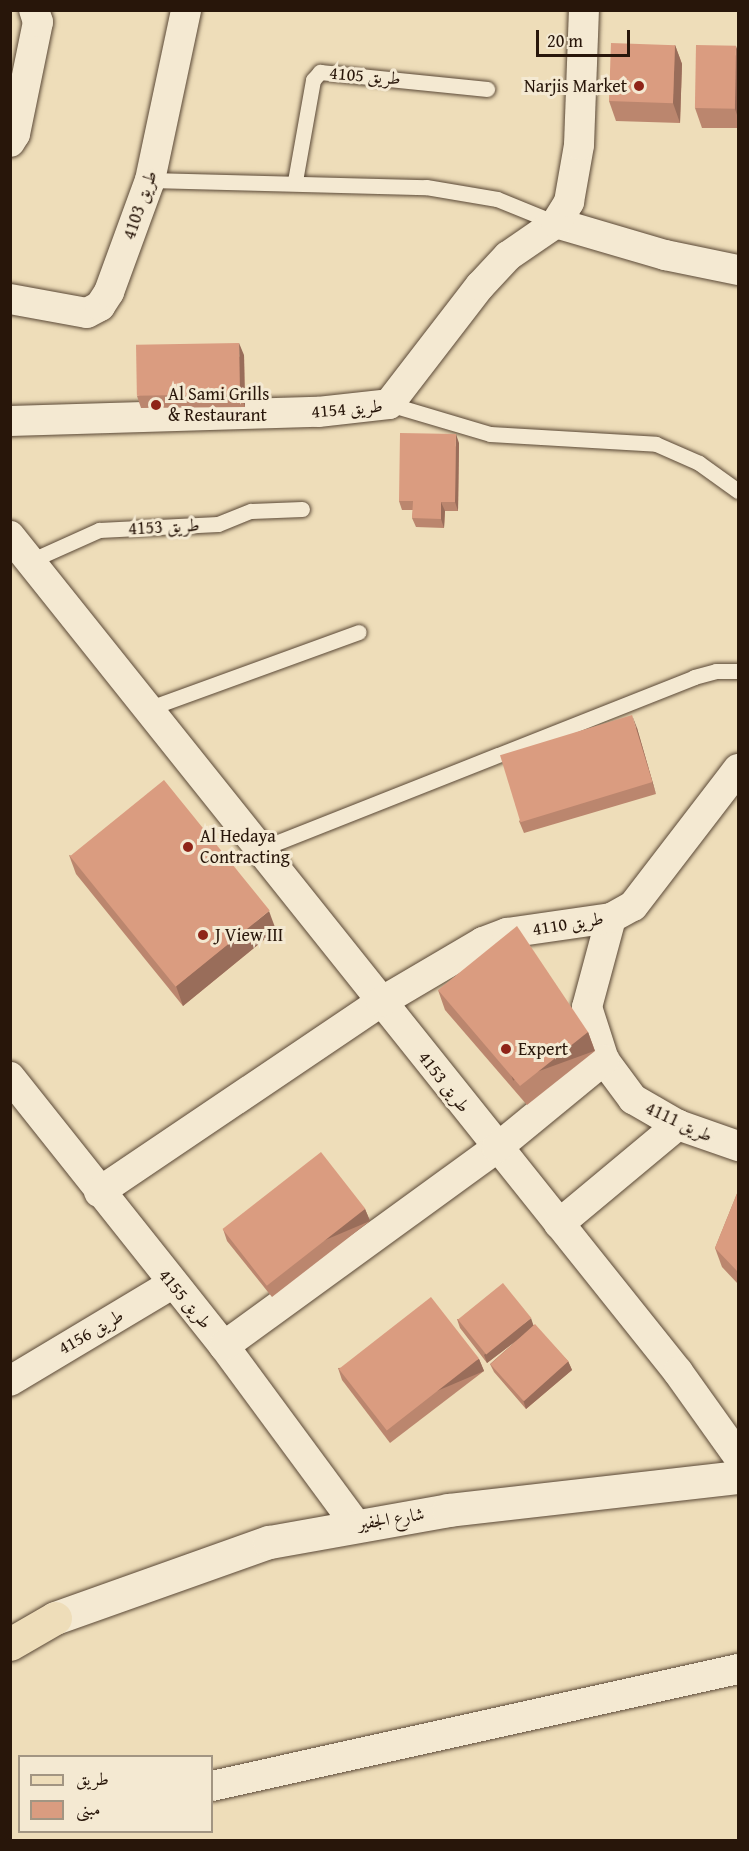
<!DOCTYPE html>
<meta charset="utf-8">
<style>
body{margin:0}
#map{position:relative;width:749px;height:1851px;overflow:hidden;background:#eeddb9;font-family:"Gentium Book Plus",Amiri,serif}
div>[style]{position:absolute}
.roads{filter:drop-shadow(0 0 2px #5a4836) drop-shadow(0 0 2px #5a4836)}
.service>*{height:15px;margin:-7.5px;padding:0 7.5px;transform-origin:7.5px;border-radius:7.5px;background:#f4e9d2}
.minor>*{height:30px;margin:-15px;padding:0 15px;transform-origin:15px;border-radius:15px;background:#f4e9d2}
.tertiary>*{height:33px;margin:-16.5px;padding:0 16.5px;transform-origin:16.5px;border-radius:16.5px;background:#f4e9d2}
.primary>*{height:33px;margin:-16.5px;padding:0 16.5px;transform-origin:16.5px;border-radius:16.5px;background:#eeddb9}
.wall>*{inset:0;background:#bb866e}
.shaded-wall>*{inset:0;background:#996d5a;transform-origin:0 0}
.building>*{inset:0;background:#da9c80;transform-origin:0 0}
.dots>*{width:16px;height:16px;translate:-50% -50%;box-sizing:border-box;border:3px solid #f4e9d2;border-radius:50%}
span{translate:-50% -50%;white-space:nowrap;text-align:center;line-height:1.15;-webkit-text-stroke:6px #f4e9d2;paint-order:stroke}
.street-label{font-size:18px;color:#28160a}
.poi-label{font-size:18px;color:#28160a}
.right{translate:-100% -50%;text-align:right}
.left{translate:0 -50%;text-align:left}
.frame{position:absolute;inset:0;border:12px solid #28160a;pointer-events:none}
.legend{position:absolute;left:18px;top:1755px;width:195px;height:78px;box-sizing:border-box;background:#f4e9d2;border:2px solid #a29582;margin:0;padding:8px 10px;list-style:none;font-size:18px;color:#28160a}
.legend li{display:flex;align-items:center;gap:12px;height:30px}
.legend b{width:30px;border:2px solid #a29582}
.scale{position:absolute;left:536px;top:30px;width:94px;height:27px;box-sizing:border-box;border:3px solid #28160a;border-top:0;padding-left:8px;font-size:18px;line-height:21px;white-space:nowrap;color:#28160a;-webkit-text-stroke:4px #f4e9d2;paint-order:stroke}
</style>
<div id="map">
<div class="roads">
<div class="service">
<div style="left:150px;top:180px;width:276px;rotate:1.5deg"></div>
<div style="left:426px;top:187px;width:72px;rotate:9.6deg"></div>
<div style="left:497px;top:199px;width:64px;rotate:22.1deg"></div>
<div style="left:295px;top:181px;width:103px;rotate:-79.9deg"></div>
<div style="left:313px;top:80px;width:11px;rotate:-49deg"></div>
<div style="left:320px;top:72px;width:168px;rotate:5.8deg"></div>
<div style="left:389px;top:404px;width:105px;rotate:16.5deg"></div>
<div style="left:490px;top:434px;width:166px;rotate:3.4deg"></div>
<div style="left:656px;top:444px;width:47px;rotate:23.8deg"></div>
<div style="left:699px;top:463px;width:48px;rotate:35.7deg"></div>
<div style="left:30px;top:561px;width:76px;rotate:-24.2deg"></div>
<div style="left:99px;top:530px;width:119px;rotate:-2.9deg"></div>
<div style="left:218px;top:524px;width:35px;rotate:-22deg"></div>
<div style="left:251px;top:511px;width:51px;rotate:-2.2deg"></div>
<div style="left:150px;top:708px;width:222px;rotate:-20deg"></div>
<div style="left:258px;top:850px;width:469px;rotate:-21.6deg"></div>
<div style="left:694px;top:677px;width:23px;rotate:-15deg"></div>
<div style="left:716px;top:671px;width:22px"></div>
</div>
<div class="minor">
<div style="left:10px;top:142px;width:9px;rotate:-58deg"></div>
<div style="left:15px;top:134px;width:114px;rotate:-78.4deg"></div>
<div style="left:38px;top:22px;width:13px;rotate:-108deg"></div>
<div style="left:556px;top:223px;width:114px;rotate:16.4deg"></div>
<div style="left:665px;top:255px;width:75px;rotate:11.6deg"></div>
<div style="left:10px;top:299px;width:78px;rotate:10.3deg"></div>
<div style="left:87px;top:313px;width:15px;rotate:-28deg"></div>
<div style="left:100px;top:306px;width:17px;rotate:-57deg"></div>
<div style="left:109px;top:292px;width:119px;rotate:-69.9deg"></div>
<div style="left:150px;top:180px;width:174px;rotate:-78deg"></div>
<div style="left:10px;top:421px;width:308px;rotate:-1.7deg"></div>
<div style="left:318px;top:412px;width:71px;rotate:-6.4deg"></div>
<div style="left:389px;top:404px;width:149px;rotate:-52.4deg"></div>
<div style="left:480px;top:286px;width:41px;rotate:-47deg"></div>
<div style="left:508px;top:256px;width:58px;rotate:-34.5deg"></div>
<div style="left:556px;top:223px;width:25px;rotate:-58deg"></div>
<div style="left:569px;top:202px;width:58px;rotate:-80deg"></div>
<div style="left:579px;top:145px;width:135px;rotate:-87.9deg"></div>
<div style="left:10px;top:536px;width:1070px;rotate:51.37deg"></div>
<div style="left:678px;top:1372px;width:103px;rotate:54.5deg"></div>
<div style="left:611px;top:918px;width:92px;rotate:105.1deg"></div>
<div style="left:587px;top:1007px;width:56px;rotate:72.2deg"></div>
<div style="left:604px;top:1060px;width:49px;rotate:53.4deg"></div>
<div style="left:633px;top:1099px;width:52px;rotate:30deg"></div>
<div style="left:678px;top:1125px;width:64px;rotate:19.3deg"></div>
<div style="left:10px;top:1077px;width:344px;rotate:51.5deg"></div>
<div style="left:224px;top:1346px;width:221px;rotate:53.6deg"></div>
<div style="left:99px;top:1192px;width:340px;rotate:-34deg"></div>
<div style="left:381px;top:1002px;width:118px;rotate:-30.5deg"></div>
<div style="left:483px;top:942px;width:26px;rotate:-21deg"></div>
<div style="left:507px;top:933px;width:105px;rotate:-8.2deg"></div>
<div style="left:611px;top:918px;width:25px;rotate:-29deg"></div>
<div style="left:633px;top:906px;width:173px;rotate:-52.5deg"></div>
<div style="left:559px;top:1224px;width:155px;rotate:-39.8deg"></div>
<div style="left:224px;top:1346px;width:337px;rotate:-36deg"></div>
<div style="left:497px;top:1148px;width:139px;rotate:-39.4deg"></div>
<div style="left:10px;top:1381px;width:189px;rotate:-30.9deg"></div>
<div style="left:212px;top:1786px;width:539px;rotate:-12.54deg"></div>
</div>
<div class="tertiary">
<div style="left:55px;top:1618px;width:227px;rotate:-19.6deg"></div>
<div style="left:269px;top:1542px;width:182px;rotate:-10.1deg"></div>
<div style="left:448px;top:1510px;width:292px;rotate:-6.5deg"></div>
</div>
<div class="primary">
<div style="left:10px;top:1644px;width:52px;rotate:-30deg"></div>
</div>
</div>
<div class="wall">
<div style="clip-path:polygon(675px 45px,682px 64px,680px 123px,616px 121px,609px 101px)"></div>
<div style="clip-path:polygon(738px 52px,738px 128px,702px 128px,695px 108px)"></div>
<div style="clip-path:polygon(244px 355px,245px 407px,141px 408px,137px 396px)"></div>
<div style="clip-path:polygon(459px 443px,458px 511px,445px 511px,444px 528px,416px 527px,412px 518px,413px 510px,402px 510px,399px 501px)"></div>
<div style="clip-path:polygon(637px 728px,656px 794px,524px 833px,519px 821px)"></div>
<div style="clip-path:polygon(69px 855px,276px 930px,183px 1006px,76px 874px)"></div>
<div style="clip-path:polygon(438px 990px,588px 1032px,595px 1051px,527px 1105px,445px 1010px)"></div>
<div style="clip-path:polygon(738px 1191px,738px 1284px,722px 1267px,715px 1248px)"></div>
<div style="clip-path:polygon(365px 1209px,370px 1221px,272px 1297px,227px 1241px,223px 1229px)"></div>
<div style="clip-path:polygon(457px 1319px,534px 1325px,568px 1361px,572px 1370px,526px 1409px,494px 1372px,490px 1364px,516px 1341px,487px 1363px,460px 1328px)"></div>
<div style="clip-path:polygon(479px 1359px,484px 1371px,390px 1443px,342px 1380px,338px 1368px)"></div>
</div>
<div class="shaded-wall">
<div style="clip-path:polygon(675px 45px,682px 64px,680px 123px,673px 103px)"></div>
<div style="clip-path:polygon(736px 46px,738px 52px,738px 118px,735px 109px)"></div>
<div style="clip-path:polygon(239px 343px,244px 355px,245px 407px,240px 394px)"></div>
<div style="clip-path:polygon(456px 434px,459px 443px,458px 511px,455px 502px)"></div>
<div style="clip-path:polygon(441px 502px,445px 511px,444px 528px,441px 519px)"></div>
<div style="clip-path:polygon(632px 715px,637px 728px,656px 794px,652px 782px)"></div>
<div style="clip-path:polygon(269px 911px,276px 930px,183px 1006px,176px 986px)"></div>
<div style="left:588px;top:1032px;width:20px;height:87px;rotate:70deg"></div>
<div style="left:365px;top:1209px;width:13px;height:123px;rotate:67deg"></div>
<div style="clip-path:polygon(531px 1318px,534px 1327px,487px 1363px,484px 1355px)"></div>
<div style="left:479px;top:1359px;width:13px;height:117px;rotate:67deg"></div>
<div style="clip-path:polygon(568px 1361px,572px 1370px,526px 1409px,523px 1400px)"></div>
</div>
<div class="building">
<div style="left:611px;top:43px;width:64px;height:58px;rotate:2deg"></div>
<div style="left:696px;top:45px;width:40px;height:63px;rotate:1deg"></div>
<div style="left:239px;top:343px;width:51px;height:103px;rotate:89deg"></div>
<div style="clip-path:polygon(400px 433px,456px 434px,455px 502px,441px 502px,441px 519px,412px 518px,413px 501px,399px 501px)"></div>
<div style="left:632px;top:715px;width:70px;height:138px;rotate:73deg"></div>
<div style="left:164px;top:780px;width:168px;height:121px;rotate:51deg"></div>
<div style="clip-path:polygon(517px 926px,588px 1032px,520px 1086px,438px 990px)"></div>
<div style="left:321px;top:1152px;width:72px;height:125px;rotate:52deg"></div>
<div style="clip-path:polygon(738px 1191px,738px 1272px,715px 1248px)"></div>
<div style="left:503px;top:1283px;width:45px;height:58px;rotate:51deg"></div>
<div style="left:431px;top:1297px;width:78px;height:117px;rotate:52deg"></div>
<div style="left:535px;top:1324px;width:50px;height:60px;rotate:48deg"></div>
</div>
<div class="dots">
<div style="left:639px;top:86px;background:#8f2418"></div>
<div style="left:156px;top:405px;background:#8f2418"></div>
<div style="left:188px;top:847px;background:#8f2418"></div>
<div style="left:203px;top:935px;background:#8f2418"></div>
<div style="left:506px;top:1049px;background:#8f2418"></div>
</div>
<div class="street-label">
<span style="left:365px;top:76px;rotate:5deg">طريق 4105</span>
<span style="left:140px;top:205px;rotate:-71deg">طريق 4103</span>
<span style="left:347px;top:409px;rotate:-5deg">طريق 4154</span>
<span style="left:164px;top:527px;rotate:-3deg">طريق 4153</span>
<span style="left:568px;top:924px;rotate:-9deg">طريق 4110</span>
<span style="left:444px;top:1082px;rotate:52deg">طريق 4153</span>
<span style="left:679px;top:1122px;rotate:25deg">طريق 4111</span>
<span style="left:185px;top:1299px;rotate:50deg">طريق 4155</span>
<span style="left:91px;top:1332px;rotate:-30deg">طريق 4156</span>
<span style="left:391px;top:1519px;rotate:-9deg">شارع الجفير</span>
</div>
<div class="poi-label">
<span class="right" style="left:627px;top:86px">Narjis Market</span>
<span class="left" style="left:168px;top:405px">Al Sami Grills<br>&amp; Restaurant</span>
<span class="left" style="left:200px;top:847px">Al Hedaya<br>Contracting</span>
<span class="left" style="left:215px;top:935px">J View III</span>
<span class="left" style="left:518px;top:1049px">Expert</span>
</div>
<div class="frame"></div>
<ul class="legend">
<li><b style="height:8px;background:#eeddb9"></b>طريق</li>
<li><b style="height:16px;background:#da9c80"></b>مبنى</li>
</ul>
<div class="scale">20 m</div>
</div>
